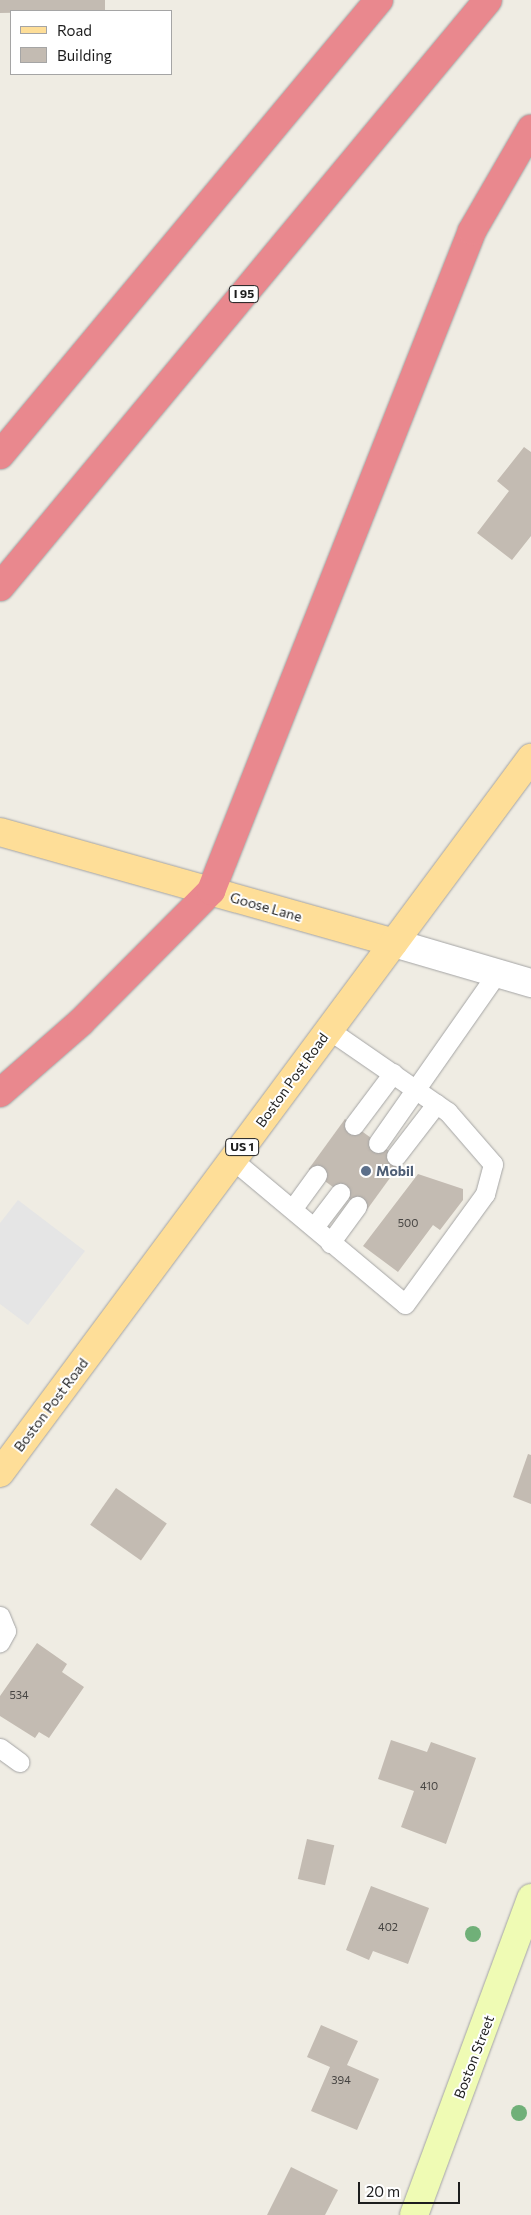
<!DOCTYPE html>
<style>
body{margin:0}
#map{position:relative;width:531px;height:2215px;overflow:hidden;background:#efece3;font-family:Commissioner,sans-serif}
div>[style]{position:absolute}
.parking>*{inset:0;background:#e5e5e5}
.building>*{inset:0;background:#c3bbb2;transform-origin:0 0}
.roads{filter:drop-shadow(0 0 1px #a4a4a4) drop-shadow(0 0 1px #a4a4a4)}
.service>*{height:19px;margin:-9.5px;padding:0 9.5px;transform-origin:9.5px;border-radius:9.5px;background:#fff}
.tertiary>*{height:28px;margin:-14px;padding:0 14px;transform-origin:14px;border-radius:14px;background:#fff}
.secondary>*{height:28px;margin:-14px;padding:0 14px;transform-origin:14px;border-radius:14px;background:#effbb4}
.primary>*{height:28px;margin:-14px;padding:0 14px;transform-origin:14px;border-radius:14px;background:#fede98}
.motorway>*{height:28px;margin:-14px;padding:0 14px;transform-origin:14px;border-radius:14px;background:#e9888e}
.trees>*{width:16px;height:16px;margin:-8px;border-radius:50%;background:#70b078}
.dots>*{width:14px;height:14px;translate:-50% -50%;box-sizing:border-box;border:2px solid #fff;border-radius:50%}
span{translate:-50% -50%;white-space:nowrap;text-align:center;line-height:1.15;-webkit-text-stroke:4px #fff;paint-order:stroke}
.number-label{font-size:11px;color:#464442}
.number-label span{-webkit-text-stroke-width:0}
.shield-label span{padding:1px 4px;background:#fff;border:1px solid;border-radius:4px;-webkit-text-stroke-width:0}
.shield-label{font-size:12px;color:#1d1d1d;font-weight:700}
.street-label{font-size:14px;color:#1d1d1d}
.service-label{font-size:14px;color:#4e5e75;font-weight:700}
.left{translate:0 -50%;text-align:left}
.legend{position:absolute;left:10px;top:10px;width:162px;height:65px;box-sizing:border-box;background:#fff;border:1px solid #a5a5a5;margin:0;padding:6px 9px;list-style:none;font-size:15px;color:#1d1d1d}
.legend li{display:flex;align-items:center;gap:10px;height:25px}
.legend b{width:25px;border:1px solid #a5a5a5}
.scale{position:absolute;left:358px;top:2182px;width:102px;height:22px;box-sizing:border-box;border:2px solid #1d1d1d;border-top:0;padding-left:6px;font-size:15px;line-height:18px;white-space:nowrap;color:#1d1d1d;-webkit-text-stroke:4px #fff;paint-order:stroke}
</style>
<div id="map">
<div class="parking">
<div style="clip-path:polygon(18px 1200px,85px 1251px,28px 1325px,0 1304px,0 1223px)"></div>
</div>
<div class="building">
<div style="clip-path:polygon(0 0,105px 0,105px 11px,0 13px)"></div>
<div style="clip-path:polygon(524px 447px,531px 452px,531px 536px,512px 560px,477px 533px,509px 491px,497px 481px)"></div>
<div style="left:345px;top:1119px;width:71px;height:62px;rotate:36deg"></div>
<div style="clip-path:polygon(418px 1174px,463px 1189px,463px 1200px,440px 1230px,433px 1225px,398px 1272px,363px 1246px)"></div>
<div style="clip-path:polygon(528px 1454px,531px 1455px,531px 1504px,513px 1497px)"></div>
<div style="left:116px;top:1488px;width:62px;height:45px;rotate:35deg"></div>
<div style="clip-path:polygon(37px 1643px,67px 1664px,62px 1672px,84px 1687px,49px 1738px,39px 1732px,35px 1738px,0 1716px,0 1696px)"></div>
<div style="clip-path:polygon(391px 1740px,427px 1752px,431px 1742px,476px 1758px,446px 1844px,401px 1827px,414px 1791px,378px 1779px)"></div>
<div style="left:307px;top:1839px;width:28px;height:41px;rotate:13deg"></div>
<div style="clip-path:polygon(371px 1886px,429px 1908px,408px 1964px,373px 1951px,369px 1960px,346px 1950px)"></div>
<div style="clip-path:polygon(321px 2025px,358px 2041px,347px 2065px,379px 2079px,357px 2130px,311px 2111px,330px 2067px,307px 2057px)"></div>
<div style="clip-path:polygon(291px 2167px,338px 2190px,325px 2215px,267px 2215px)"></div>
</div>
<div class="roads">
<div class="service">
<div style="left:354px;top:1125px;width:65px;rotate:-53.1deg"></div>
<div style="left:378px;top:1143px;width:208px;rotate:-55deg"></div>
<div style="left:396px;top:1156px;width:66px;rotate:-52.4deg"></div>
<div style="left:233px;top:1160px;width:224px;rotate:39.9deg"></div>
<div style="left:405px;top:1304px;width:136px;rotate:-54deg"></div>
<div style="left:485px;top:1194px;width:31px;rotate:-75deg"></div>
<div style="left:493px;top:1164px;width:69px;rotate:-130.9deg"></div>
<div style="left:448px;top:1112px;width:145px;rotate:-145.4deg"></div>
<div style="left:293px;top:1208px;width:41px;rotate:-54deg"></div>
<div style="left:314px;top:1227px;width:43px;rotate:-52.6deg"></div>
<div style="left:330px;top:1243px;width:46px;rotate:-53.9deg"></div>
<div style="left:0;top:1616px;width:16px;rotate:68deg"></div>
<div style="left:6px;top:1631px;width:13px;rotate:119deg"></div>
<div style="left:0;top:1748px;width:24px;rotate:36deg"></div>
</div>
<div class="tertiary">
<div style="left:394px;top:943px;width:143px;rotate:16.3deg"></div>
</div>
<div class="secondary">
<div style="left:414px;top:2215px;width:338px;rotate:-69.7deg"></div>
</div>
<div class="primary">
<div style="left:0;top:832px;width:409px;rotate:15.7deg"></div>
<div style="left:0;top:1473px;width:891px;rotate:-53.4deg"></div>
</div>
<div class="motorway">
<div style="left:0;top:455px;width:592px;rotate:-50.21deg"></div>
<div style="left:0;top:587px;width:763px;rotate:-50.26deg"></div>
<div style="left:0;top:1093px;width:108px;rotate:-41.2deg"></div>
<div style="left:81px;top:1022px;width:185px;rotate:-45.2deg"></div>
<div style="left:211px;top:891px;width:710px;rotate:-68.42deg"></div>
<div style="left:472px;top:231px;width:118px;rotate:-60deg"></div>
</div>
</div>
<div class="trees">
<div style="left:473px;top:1934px"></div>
<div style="left:519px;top:2113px"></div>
</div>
<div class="dots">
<div style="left:366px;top:1171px;background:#5c6f8a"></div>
</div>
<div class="number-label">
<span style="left:408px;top:1223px">500</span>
<span style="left:19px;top:1695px">534</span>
<span style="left:429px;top:1786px">410</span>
<span style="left:388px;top:1927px">402</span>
<span style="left:341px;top:2080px">394</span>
</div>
<div class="shield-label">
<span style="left:244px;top:294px">I 95</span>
<span style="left:242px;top:1147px">US 1</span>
</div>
<div class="street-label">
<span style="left:266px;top:907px;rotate:16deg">Goose Lane</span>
<span style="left:292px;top:1080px;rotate:-54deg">Boston Post Road</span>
<span style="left:51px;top:1405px;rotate:-53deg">Boston Post Road</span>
<span style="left:474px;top:2057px;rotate:-69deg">Boston Street</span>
</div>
<div class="service-label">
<span class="left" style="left:376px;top:1171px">Mobil</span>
</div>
<ul class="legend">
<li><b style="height:6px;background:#fede98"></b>Road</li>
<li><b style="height:14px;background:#c3bbb2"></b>Building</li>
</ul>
<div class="scale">20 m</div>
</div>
